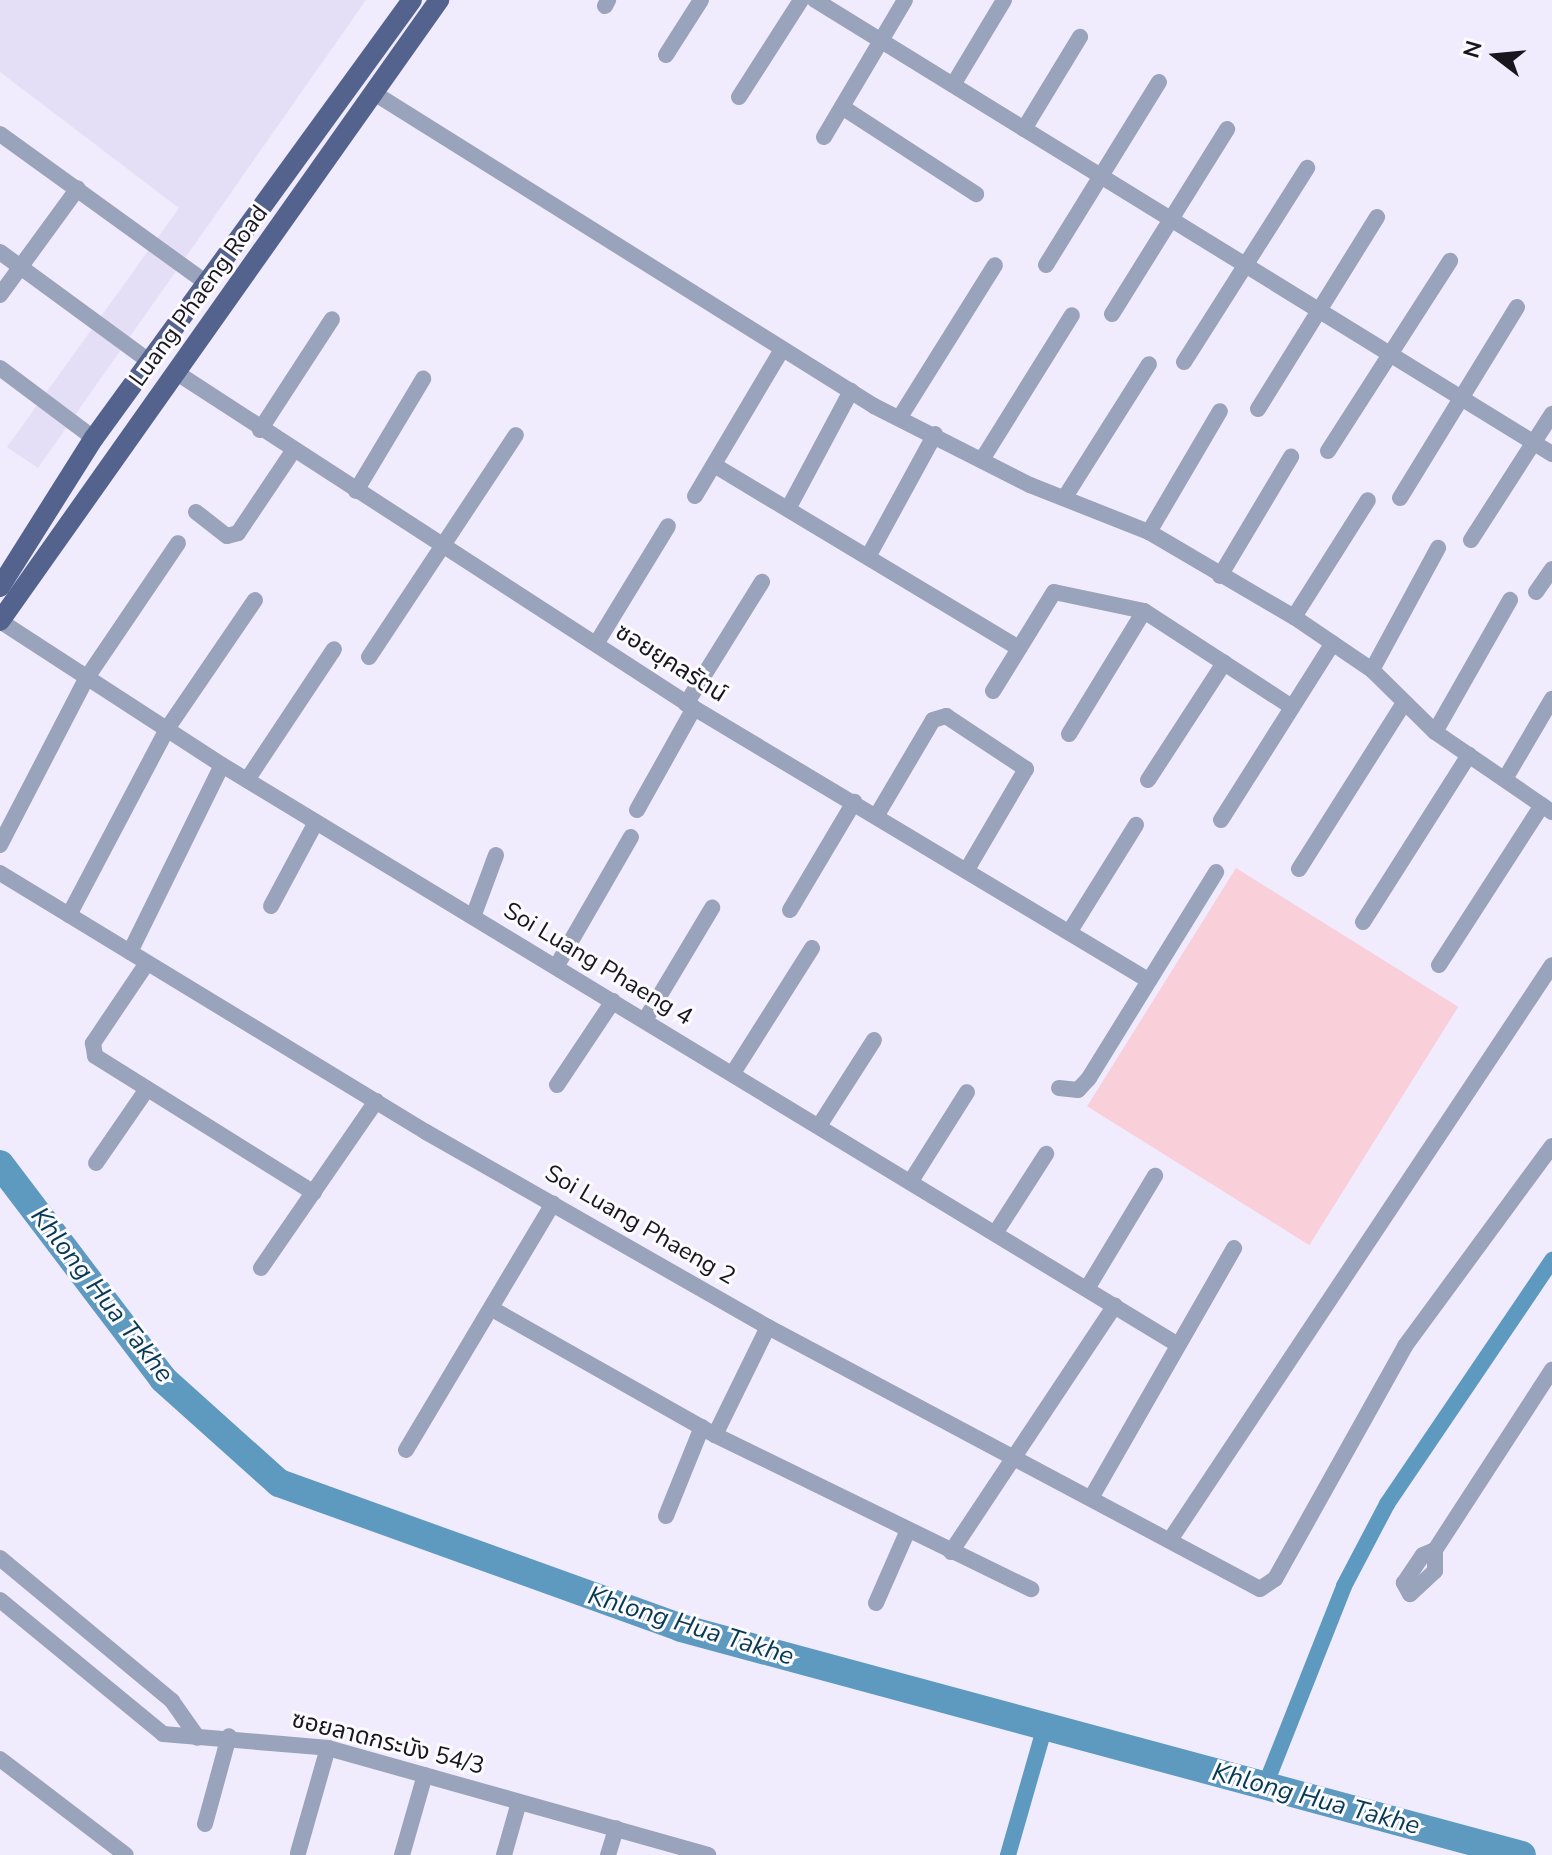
<!DOCTYPE html>
<meta charset="utf-8">
<style>
body{margin:0}
#map{position:relative;width:1552px;height:1855px;overflow:hidden;background:#f1ebfe;font-family:"Nunito Sans","Noto Sans Thai",sans-serif}
div>[style]{position:absolute}
.built>*{inset:0;background:#e5def7}
.green>*{inset:0;background:#f9cfda;transform-origin:0 0}
.canal>*{height:16px;margin:-8px;padding:0 8px;transform-origin:8px;border-radius:8px;background:#5e99bf}
.river>*{height:28px;margin:-14px;padding:0 14px;transform-origin:14px;border-radius:14px;background:#5e99bf}
.minor>*{height:16px;margin:-8px;padding:0 8px;transform-origin:8px;border-radius:8px;background:#99a3bb}
.major>*{height:20px;margin:-10px;padding:0 10px;transform-origin:10px;border-radius:10px;background:#54638e}
span{translate:-50% -50%;white-space:nowrap;text-align:center;line-height:1.15;-webkit-text-stroke:6px #fcfbff;paint-order:stroke}
.street-label{font-size:24px;color:#19171d}
.water-label{font-size:26px;color:#073953;font-style:italic}
.north{position:absolute;left:1456px;top:16px;width:80px;height:80px;-webkit-text-stroke:6px #fcfbff;paint-order:stroke;rotate:286deg;font-size:22px;font-weight:700;line-height:32px;text-align:center;color:#19171d}
.north::after{content:'';display:block;margin:auto;width:28px;height:36px;background:#19171d;clip-path:polygon(50% 0,100% 100%,50% 72%,0 100%)}
</style>
<div id="map">
<div class="built">
<div style="clip-path:polygon(0 0,366px 0,38px 468px,7px 447px,179px 208px,0 72px)"></div>
</div>
<div class="green">
<div style="left:1236px;top:868px;width:262px;height:281px;rotate:32deg"></div>
</div>
<div class="canal">
<div style="left:1265px;top:1786px;width:215px;rotate:-68.4deg"></div>
<div style="left:1344px;top:1586px;width:93px;rotate:-62.3deg"></div>
<div style="left:1387px;top:1504px;width:295px;rotate:-55.9deg"></div>
<div style="left:1008px;top:1855px;width:134px;rotate:-74deg"></div>
</div>
<div class="river">
<div style="left:0;top:1164px;width:270px;rotate:52.8deg"></div>
<div style="left:163px;top:1379px;width:156px;rotate:41.9deg"></div>
<div style="left:279px;top:1483px;width:427px;rotate:19.8deg"></div>
<div style="left:681px;top:1628px;width:871px;rotate:15.11deg"></div>
</div>
<div class="minor">
<div style="left:815px;top:0;width:866px;rotate:31.63deg"></div>
<div style="left:605px;top:6px;width:7px;rotate:-63deg"></div>
<div style="left:666px;top:55px;width:65px;rotate:-57.5deg"></div>
<div style="left:953px;top:85px;width:99px;rotate:-59deg"></div>
<div style="left:374px;top:93px;width:590px;rotate:32.05deg"></div>
<div style="left:874px;top:406px;width:175px;rotate:26.9deg"></div>
<div style="left:1030px;top:485px;width:128px;rotate:21.6deg"></div>
<div style="left:1149px;top:532px;width:168px;rotate:30.4deg"></div>
<div style="left:1294px;top:617px;width:94px;rotate:34.2deg"></div>
<div style="left:1372px;top:670px;width:88px;rotate:44.5deg"></div>
<div style="left:1435px;top:732px;width:142px;rotate:34.4deg"></div>
<div style="left:739px;top:97px;width:115px;rotate:-57.4deg"></div>
<div style="left:842px;top:107px;width:160px;rotate:33deg"></div>
<div style="left:1024px;top:129px;width:108px;rotate:-58.7deg"></div>
<div style="left:0;top:134px;width:244px;rotate:35.8deg"></div>
<div style="left:824px;top:137px;width:159px;rotate:-59.4deg"></div>
<div style="left:0;top:252px;width:176px;rotate:36.2deg"></div>
<div style="left:1046px;top:265px;width:215px;rotate:-58.3deg"></div>
<div style="left:0;top:295px;width:132px;rotate:-53.9deg"></div>
<div style="left:1112px;top:314px;width:218px;rotate:-58.1deg"></div>
<div style="left:1184px;top:362px;width:230px;rotate:-57.6deg"></div>
<div style="left:0;top:368px;width:109px;rotate:36.8deg"></div>
<div style="left:177px;top:373px;width:616px;rotate:32.94deg"></div>
<div style="left:694px;top:708px;width:529px;rotate:30.93deg"></div>
<div style="left:1258px;top:409px;width:226px;rotate:-58.2deg"></div>
<div style="left:900px;top:417px;width:179px;rotate:-58deg"></div>
<div style="left:260px;top:430px;width:132px;rotate:-57deg"></div>
<div style="left:1328px;top:451px;width:226px;rotate:-57.3deg"></div>
<div style="left:983px;top:458px;width:168px;rotate:-58.1deg"></div>
<div style="left:714px;top:465px;width:356px;rotate:31deg"></div>
<div style="left:356px;top:491px;width:131px;rotate:-59.1deg"></div>
<div style="left:695px;top:496px;width:169px;rotate:-59.3deg"></div>
<div style="left:1065px;top:497px;width:157px;rotate:-57.7deg"></div>
<div style="left:1400px;top:498px;width:224px;rotate:-58.5deg"></div>
<div style="left:788px;top:509px;width:134px;rotate:-61.9deg"></div>
<div style="left:196px;top:512px;width:39px;rotate:38deg"></div>
<div style="left:227px;top:536px;width:11px;rotate:-15deg"></div>
<div style="left:238px;top:533px;width:99px;rotate:-56.1deg"></div>
<div style="left:1149px;top:532px;width:140px;rotate:-59.6deg"></div>
<div style="left:1471px;top:540px;width:150px;rotate:-57.3deg"></div>
<div style="left:868px;top:557px;width:140px;rotate:-61.4deg"></div>
<div style="left:1220px;top:576px;width:139px;rotate:-59.2deg"></div>
<div style="left:1536px;top:592px;width:28px;rotate:-55deg"></div>
<div style="left:1294px;top:617px;width:138px;rotate:-57.7deg"></div>
<div style="left:0;top:621px;width:265px;rotate:33deg"></div>
<div style="left:222px;top:765px;width:1115px;rotate:31.24deg"></div>
<div style="left:596px;top:644px;width:138px;rotate:-58.6deg"></div>
<div style="left:369px;top:657px;width:266px;rotate:-56.5deg"></div>
<div style="left:1372px;top:670px;width:139px;rotate:-61.6deg"></div>
<div style="left:993px;top:691px;width:116px;rotate:-58.4deg"></div>
<div style="left:1054px;top:592px;width:92px;rotate:11.9deg"></div>
<div style="left:1144px;top:611px;width:176px;rotate:33deg"></div>
<div style="left:686px;top:704px;width:144px;rotate:-58.1deg"></div>
<div style="left:1435px;top:732px;width:152px;rotate:-60.4deg"></div>
<div style="left:1069px;top:734px;width:144px;rotate:-58.6deg"></div>
<div style="left:1505px;top:779px;width:93px;rotate:-59.6deg"></div>
<div style="left:247px;top:780px;width:157px;rotate:-56.4deg"></div>
<div style="left:1148px;top:780px;width:140px;rotate:-57deg"></div>
<div style="left:637px;top:810px;width:117px;rotate:-60.8deg"></div>
<div style="left:877px;top:815px;width:110px;rotate:-59.5deg"></div>
<div style="left:933px;top:720px;width:14px;rotate:-17deg"></div>
<div style="left:946px;top:716px;width:96px;rotate:33.5deg"></div>
<div style="left:1026px;top:769px;width:115px;rotate:120.4deg"></div>
<div style="left:1221px;top:820px;width:209px;rotate:-57.7deg"></div>
<div style="left:0;top:845px;width:187px;rotate:-62.6deg"></div>
<div style="left:86px;top:679px;width:164px;rotate:-55.9deg"></div>
<div style="left:1299px;top:869px;width:193px;rotate:-57.7deg"></div>
<div style="left:0;top:873px;width:499px;rotate:31.3deg"></div>
<div style="left:426px;top:1132px;width:394px;rotate:29.7deg"></div>
<div style="left:768px;top:1327px;width:557px;rotate:28.04deg"></div>
<div style="left:1260px;top:1589px;width:18px;rotate:-34deg"></div>
<div style="left:1275px;top:1579px;width:267px;rotate:-60.8deg"></div>
<div style="left:1405px;top:1346px;width:248px;rotate:-53.7deg"></div>
<div style="left:271px;top:906px;width:95px;rotate:-61.8deg"></div>
<div style="left:790px;top:910px;width:126px;rotate:-59.3deg"></div>
<div style="left:69px;top:915px;width:210px;rotate:-62.2deg"></div>
<div style="left:167px;top:729px;width:156px;rotate:-55.7deg"></div>
<div style="left:473px;top:917px;width:66px;rotate:-69.6deg"></div>
<div style="left:1363px;top:922px;width:198px;rotate:-57.6deg"></div>
<div style="left:1070px;top:931px;width:125px;rotate:-58.1deg"></div>
<div style="left:130px;top:952px;width:208px;rotate:-63.8deg"></div>
<div style="left:147px;top:963px;width:97px;rotate:124deg"></div>
<div style="left:93px;top:1043px;width:13px;rotate:81deg"></div>
<div style="left:95px;top:1056px;width:258px;rotate:32deg"></div>
<div style="left:1439px;top:965px;width:190px;rotate:-57.2deg"></div>
<div style="left:556px;top:967px;width:150px;rotate:-60deg"></div>
<div style="left:645px;top:1020px;width:131px;rotate:-59.1deg"></div>
<div style="left:733px;top:1073px;width:148px;rotate:-57.7deg"></div>
<div style="left:557px;top:1085px;width:101px;rotate:-56.3deg"></div>
<div style="left:1059px;top:1088px;width:19px;rotate:6deg"></div>
<div style="left:1078px;top:1090px;width:16px;rotate:-47deg"></div>
<div style="left:1089px;top:1078px;width:242px;rotate:-58.3deg"></div>
<div style="left:819px;top:1126px;width:102px;rotate:-57.4deg"></div>
<div style="left:96px;top:1163px;width:90px;rotate:-55.4deg"></div>
<div style="left:911px;top:1181px;width:105px;rotate:-57.8deg"></div>
<div style="left:996px;top:1232px;width:93px;rotate:-57.3deg"></div>
<div style="left:261px;top:1268px;width:203px;rotate:-55.4deg"></div>
<div style="left:1088px;top:1287px;width:130px;rotate:-58.9deg"></div>
<div style="left:494px;top:1310px;width:254px;rotate:29.5deg"></div>
<div style="left:715px;top:1435px;width:352px;rotate:26deg"></div>
<div style="left:715px;top:1435px;width:120px;rotate:-63.9deg"></div>
<div style="left:406px;top:1450px;width:287px;rotate:-59.2deg"></div>
<div style="left:1091px;top:1498px;width:288px;rotate:-60.2deg"></div>
<div style="left:666px;top:1516px;width:96px;rotate:-68deg"></div>
<div style="left:1170px;top:1540px;width:690px;rotate:-56.4deg"></div>
<div style="left:1435px;top:1550px;width:21px;rotate:90deg"></div>
<div style="left:1435px;top:1571px;width:34px;rotate:137deg"></div>
<div style="left:1410px;top:1594px;width:13px;rotate:-119deg"></div>
<div style="left:1404px;top:1583px;width:34px;rotate:-56deg"></div>
<div style="left:1423px;top:1555px;width:13px;rotate:-23deg"></div>
<div style="left:1435px;top:1550px;width:215px;rotate:-57deg"></div>
<div style="left:951px;top:1552px;width:296px;rotate:-56.4deg"></div>
<div style="left:0;top:1558px;width:224px;rotate:39.7deg"></div>
<div style="left:172px;top:1701px;width:45px;rotate:54.9deg"></div>
<div style="left:0;top:1600px;width:211px;rotate:39.4deg"></div>
<div style="left:163px;top:1734px;width:166px;rotate:4.8deg"></div>
<div style="left:328px;top:1748px;width:395px;rotate:15.7deg"></div>
<div style="left:876px;top:1603px;width:80px;rotate:-66.3deg"></div>
<div style="left:0;top:1759px;width:158px;rotate:37.3deg"></div>
<div style="left:205px;top:1824px;width:91px;rotate:-74.7deg"></div>
<div style="left:298px;top:1853px;width:109px;rotate:-74.1deg"></div>
<div style="left:402px;top:1855px;width:83px;rotate:-74deg"></div>
<div style="left:504px;top:1855px;width:55px;rotate:-74.2deg"></div>
<div style="left:608px;top:1855px;width:28px;rotate:-73deg"></div>
</div>
<div class="major">
<div style="left:0;top:587px;width:176px;rotate:-57.8deg"></div>
<div style="left:94px;top:438px;width:541px;rotate:-54.02deg"></div>
<div style="left:0;top:621px;width:761px;rotate:-54.74deg"></div>
</div>
<div class="street-label">
<span style="left:199px;top:296px;rotate:-54deg">Luang Phaeng Road</span>
<span style="left:671px;top:663px;rotate:32deg">ซอยยุคลรัตน์</span>
<span style="left:598px;top:964px;rotate:31deg">Soi Luang Phaeng 4</span>
<span style="left:640px;top:1225px;rotate:30deg">Soi Luang Phaeng 2</span>
<span style="left:388px;top:1743px;rotate:14deg">ซอยลาดกระบัง 54/3</span>
</div>
<div class="water-label">
<span style="left:102px;top:1295px;rotate:52deg">Khlong Hua Takhe</span>
<span style="left:691px;top:1626px;rotate:17deg">Khlong Hua Takhe</span>
<span style="left:1316px;top:1799px;rotate:15deg">Khlong Hua Takhe</span>
</div>
<div class="north">N</div>
</div>
